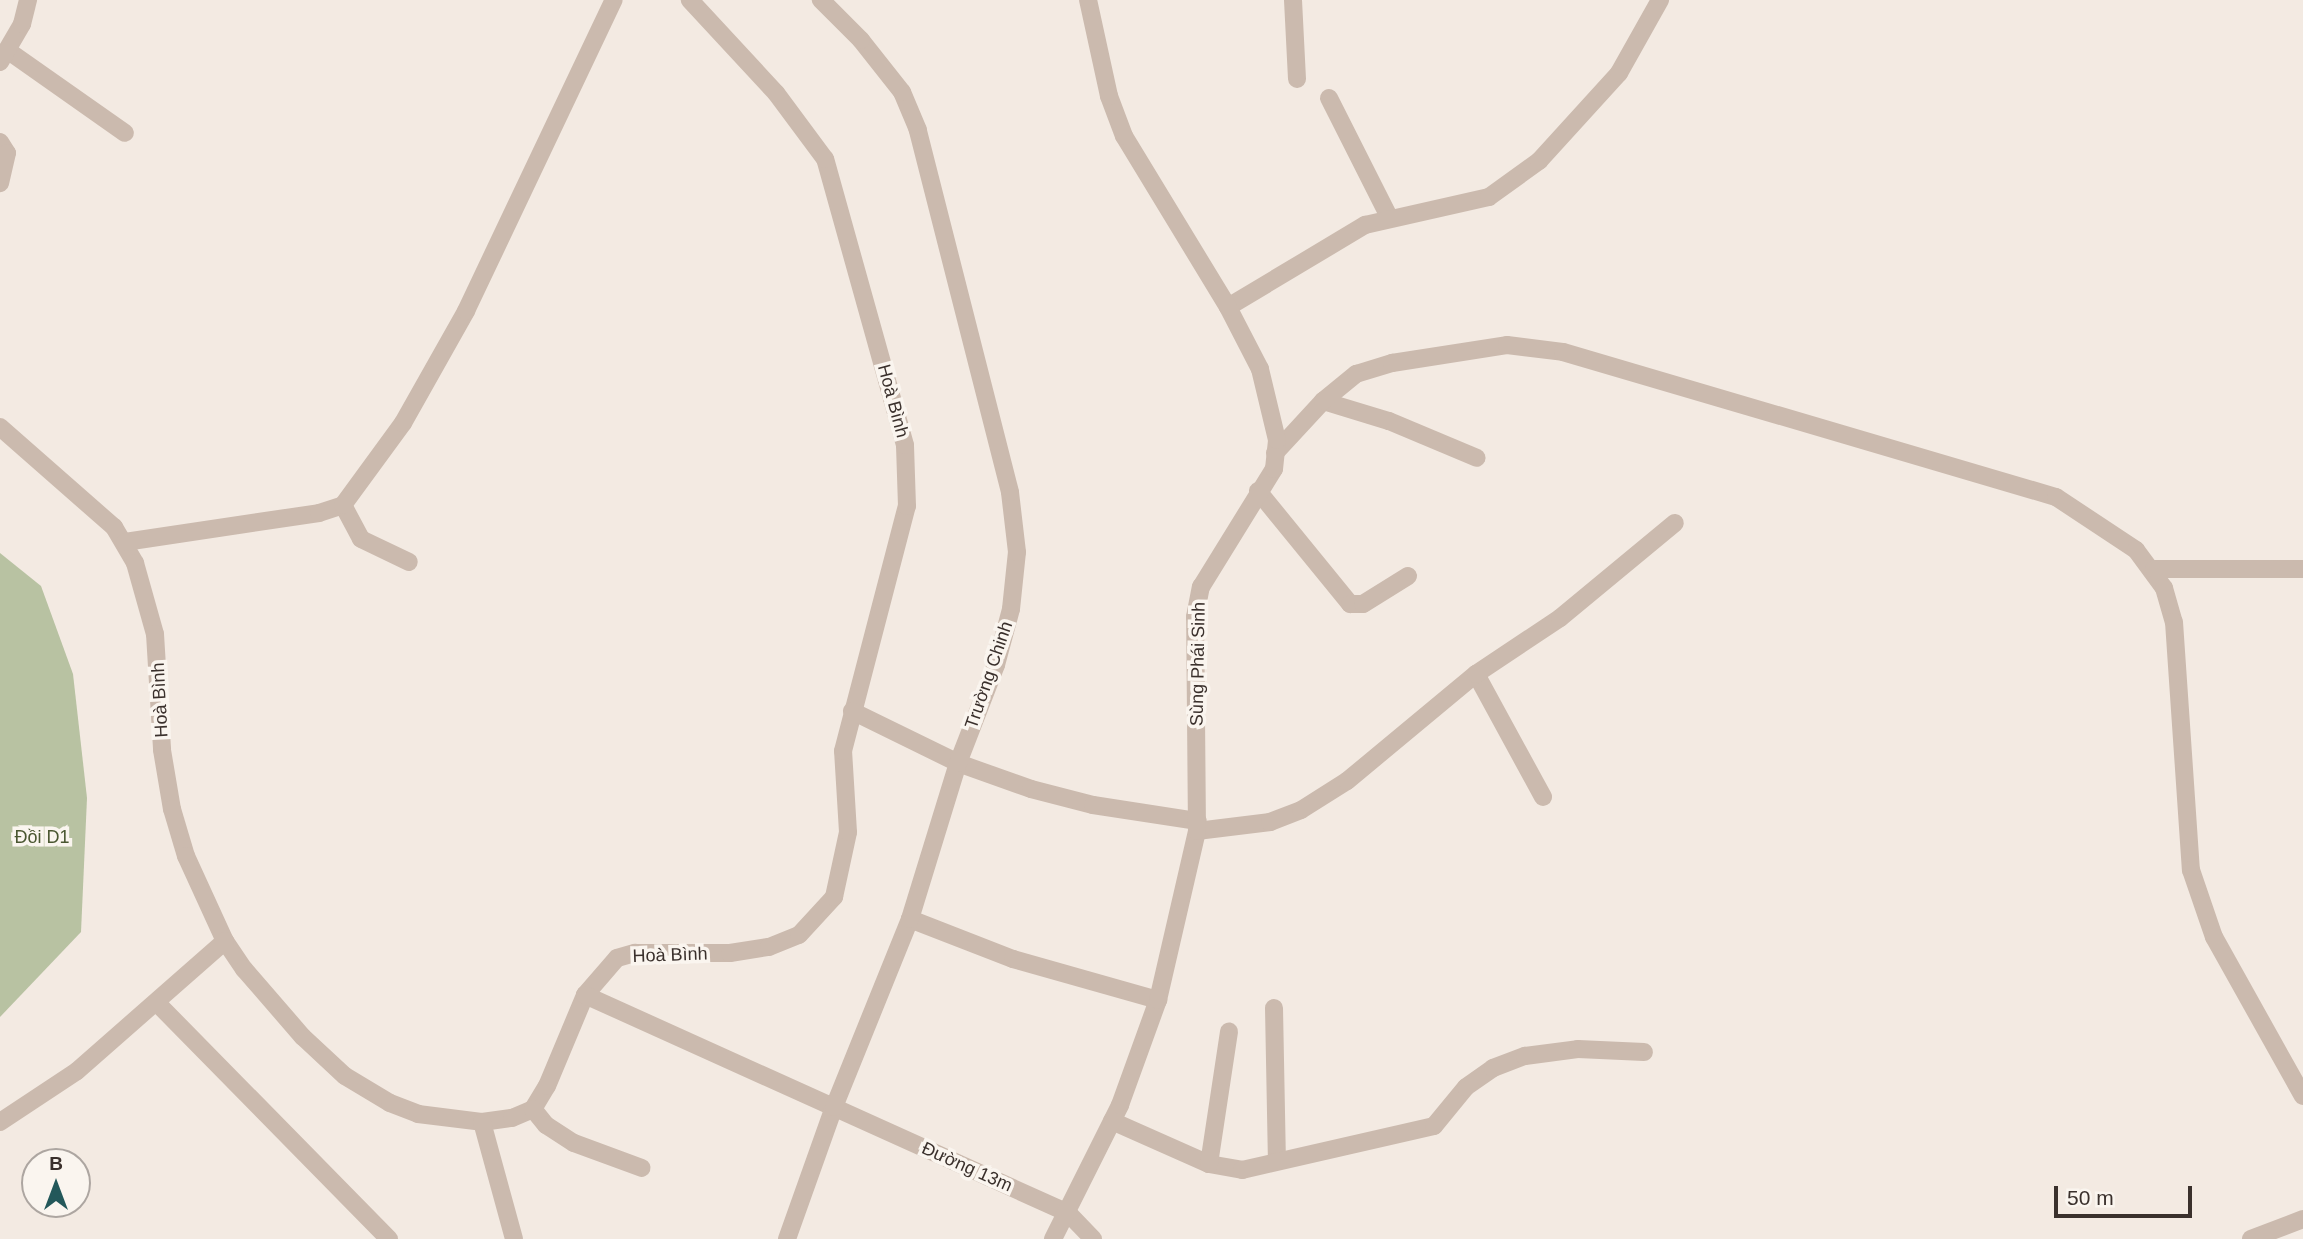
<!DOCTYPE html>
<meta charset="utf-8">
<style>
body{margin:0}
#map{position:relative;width:2303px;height:1239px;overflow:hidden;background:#f3eae2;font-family:Arial,sans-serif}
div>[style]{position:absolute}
.green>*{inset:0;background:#b8c2a2}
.minor>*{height:18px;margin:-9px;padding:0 9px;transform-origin:9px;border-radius:9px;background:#cbbaae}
span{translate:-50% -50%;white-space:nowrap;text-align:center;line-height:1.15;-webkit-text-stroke:7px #faf5ef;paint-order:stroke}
.street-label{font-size:18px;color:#3a302c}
.park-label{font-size:18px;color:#4a5731}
.north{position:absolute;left:21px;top:1148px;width:70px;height:70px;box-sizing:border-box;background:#faf5ef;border:2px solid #ada6a1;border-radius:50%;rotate:0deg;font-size:19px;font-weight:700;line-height:28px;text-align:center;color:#3a302c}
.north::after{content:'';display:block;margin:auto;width:24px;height:32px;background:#23585a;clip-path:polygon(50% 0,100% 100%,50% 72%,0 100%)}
.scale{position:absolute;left:2054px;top:1186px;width:138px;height:32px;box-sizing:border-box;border:4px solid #3a302c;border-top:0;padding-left:9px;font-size:21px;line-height:24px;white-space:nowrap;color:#3a302c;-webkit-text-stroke:5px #faf5ef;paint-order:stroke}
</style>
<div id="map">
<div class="green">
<div style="clip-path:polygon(0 553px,41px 586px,73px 674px,87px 798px,81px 932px,0 1017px)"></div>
</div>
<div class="minor">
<div style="left:1293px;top:0;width:79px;rotate:87.1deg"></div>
<div style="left:7px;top:50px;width:144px;rotate:35.1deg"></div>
<div style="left:0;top:62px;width:44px;rotate:-59.9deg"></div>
<div style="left:22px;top:24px;width:25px;rotate:-76deg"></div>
<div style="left:1329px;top:98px;width:133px;rotate:63.2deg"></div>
<div style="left:0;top:142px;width:13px;rotate:58deg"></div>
<div style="left:7px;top:153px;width:31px;rotate:103deg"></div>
<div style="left:1228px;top:307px;width:160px;rotate:-30.9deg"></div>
<div style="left:1365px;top:225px;width:127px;rotate:-12.7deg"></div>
<div style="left:1489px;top:197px;width:62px;rotate:-35.8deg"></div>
<div style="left:1539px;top:161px;width:119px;rotate:-47.7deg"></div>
<div style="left:1619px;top:73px;width:84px;rotate:-60.7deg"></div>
<div style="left:1323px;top:401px;width:69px;rotate:16.9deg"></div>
<div style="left:1389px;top:421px;width:95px;rotate:22.8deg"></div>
<div style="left:0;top:427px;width:152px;rotate:41.3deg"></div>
<div style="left:114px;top:527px;width:42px;rotate:59.7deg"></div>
<div style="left:135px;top:563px;width:74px;rotate:74.3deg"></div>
<div style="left:155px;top:634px;width:116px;rotate:86.5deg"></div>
<div style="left:162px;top:750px;width:60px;rotate:80.4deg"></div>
<div style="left:172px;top:809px;width:49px;rotate:73.4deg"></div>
<div style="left:186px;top:856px;width:94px;rotate:65.4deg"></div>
<div style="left:225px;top:941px;width:34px;rotate:56deg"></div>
<div style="left:244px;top:969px;width:90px;rotate:49.1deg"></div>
<div style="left:303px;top:1037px;width:57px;rotate:42.9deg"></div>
<div style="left:345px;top:1076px;width:52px;rotate:31deg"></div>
<div style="left:390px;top:1103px;width:30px;rotate:21deg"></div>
<div style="left:418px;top:1114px;width:64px;rotate:7.1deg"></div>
<div style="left:482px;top:1122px;width:30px;rotate:-8deg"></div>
<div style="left:512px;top:1118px;width:23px;rotate:-23deg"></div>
<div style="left:533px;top:1109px;width:27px;rotate:-59deg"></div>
<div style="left:547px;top:1086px;width:99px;rotate:-67.3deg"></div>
<div style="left:585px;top:995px;width:49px;rotate:-49.1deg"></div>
<div style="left:617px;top:958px;width:19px;rotate:-16deg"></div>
<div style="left:635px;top:953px;width:95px"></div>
<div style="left:730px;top:953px;width:39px;rotate:-9deg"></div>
<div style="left:769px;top:947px;width:32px;rotate:-22deg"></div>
<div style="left:799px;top:935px;width:52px;rotate:-47.4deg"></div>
<div style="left:834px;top:897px;width:66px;rotate:-77.8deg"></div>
<div style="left:848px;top:832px;width:81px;rotate:-93.5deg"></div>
<div style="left:843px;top:751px;width:253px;rotate:-75.4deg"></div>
<div style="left:907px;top:506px;width:61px;rotate:-91.9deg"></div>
<div style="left:905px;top:445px;width:297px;rotate:-105.6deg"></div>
<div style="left:825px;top:159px;width:82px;rotate:-126.6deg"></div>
<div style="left:776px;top:93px;width:127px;rotate:-132.8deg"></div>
<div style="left:1275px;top:453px;width:71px;rotate:-47.3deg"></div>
<div style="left:1323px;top:401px;width:43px;rotate:-39.3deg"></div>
<div style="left:1356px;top:374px;width:38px;rotate:-17deg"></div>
<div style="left:1392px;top:363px;width:116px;rotate:-8.9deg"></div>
<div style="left:1507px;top:345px;width:56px;rotate:7.1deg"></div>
<div style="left:1563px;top:352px;width:514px;rotate:16.39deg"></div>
<div style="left:2056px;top:497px;width:96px;rotate:33.5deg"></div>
<div style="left:2136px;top:550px;width:47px;rotate:53.6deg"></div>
<div style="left:2164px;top:588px;width:35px;rotate:74deg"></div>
<div style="left:2174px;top:622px;width:249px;rotate:86.1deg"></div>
<div style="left:2191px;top:870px;width:71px;rotate:71.1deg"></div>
<div style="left:2214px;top:937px;width:182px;rotate:60.8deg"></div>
<div style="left:1258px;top:491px;width:146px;rotate:50.8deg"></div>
<div style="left:1350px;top:604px;width:13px"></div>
<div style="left:1363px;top:604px;width:53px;rotate:-31.9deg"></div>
<div style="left:343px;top:505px;width:38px;rotate:62deg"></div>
<div style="left:361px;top:539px;width:53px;rotate:25.6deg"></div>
<div style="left:125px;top:542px;width:196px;rotate:-8.5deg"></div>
<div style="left:319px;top:513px;width:25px;rotate:-18deg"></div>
<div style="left:343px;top:505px;width:102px;rotate:-53.8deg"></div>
<div style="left:403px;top:423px;width:129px;rotate:-60.6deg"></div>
<div style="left:466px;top:311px;width:344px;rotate:-64.6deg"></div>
<div style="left:2154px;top:569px;width:149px"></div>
<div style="left:1476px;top:674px;width:140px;rotate:61.4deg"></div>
<div style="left:852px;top:711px;width:118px;rotate:26.1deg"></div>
<div style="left:958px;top:763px;width:77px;rotate:19.6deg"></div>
<div style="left:1031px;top:789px;width:64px;rotate:14.5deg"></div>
<div style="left:1093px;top:805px;width:106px;rotate:8.7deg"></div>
<div style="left:1197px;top:831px;width:74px;rotate:-7deg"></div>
<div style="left:1270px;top:822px;width:33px;rotate:-21deg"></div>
<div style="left:1301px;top:810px;width:54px;rotate:-32.2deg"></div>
<div style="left:1347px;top:781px;width:168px;rotate:-39.7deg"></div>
<div style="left:1476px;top:674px;width:101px;rotate:-33.7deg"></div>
<div style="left:1560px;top:618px;width:149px;rotate:-39.6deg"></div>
<div style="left:910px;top:919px;width:110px;rotate:21.2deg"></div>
<div style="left:1013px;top:959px;width:151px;rotate:15.8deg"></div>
<div style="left:585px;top:995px;width:530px;rotate:24.29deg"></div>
<div style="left:1068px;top:1213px;width:36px;rotate:46deg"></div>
<div style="left:157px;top:1003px;width:331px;rotate:45.5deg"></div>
<div style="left:1274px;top:1008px;width:153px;rotate:88.9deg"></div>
<div style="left:533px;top:1109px;width:21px;rotate:51deg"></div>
<div style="left:546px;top:1125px;width:33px;rotate:33deg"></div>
<div style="left:574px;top:1143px;width:72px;rotate:20.2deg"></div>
<div style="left:1112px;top:1121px;width:106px;rotate:23.9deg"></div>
<div style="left:1209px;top:1164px;width:34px;rotate:10deg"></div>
<div style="left:1242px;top:1170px;width:197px;rotate:-12.9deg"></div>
<div style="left:1434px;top:1126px;width:50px;rotate:-50.6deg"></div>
<div style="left:1466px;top:1087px;width:33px;rotate:-35deg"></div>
<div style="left:1493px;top:1068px;width:34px;rotate:-21deg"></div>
<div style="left:1525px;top:1056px;width:53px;rotate:-7.5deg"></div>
<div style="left:1578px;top:1049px;width:66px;rotate:2.6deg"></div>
<div style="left:0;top:1122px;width:92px;rotate:-33.5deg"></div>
<div style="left:77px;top:1071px;width:197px;rotate:-41.3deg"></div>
<div style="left:482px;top:1122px;width:121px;rotate:74.7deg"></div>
<div style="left:1209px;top:1164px;width:134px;rotate:-81.4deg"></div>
<div style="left:787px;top:1239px;width:140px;rotate:-70.4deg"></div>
<div style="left:834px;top:1107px;width:203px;rotate:-68deg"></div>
<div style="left:910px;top:919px;width:163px;rotate:-72.9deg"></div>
<div style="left:958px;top:763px;width:105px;rotate:-68.8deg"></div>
<div style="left:996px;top:665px;width:58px;rotate:-75deg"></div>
<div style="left:1011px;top:609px;width:57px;rotate:-84deg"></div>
<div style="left:1017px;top:552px;width:60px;rotate:-96.7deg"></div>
<div style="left:1010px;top:492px;width:374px;rotate:-104.3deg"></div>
<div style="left:918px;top:130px;width:41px;rotate:-112.8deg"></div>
<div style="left:902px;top:92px;width:66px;rotate:-128.3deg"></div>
<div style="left:861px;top:40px;width:57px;rotate:-135deg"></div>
<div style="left:1053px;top:1239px;width:150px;rotate:-63.4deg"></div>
<div style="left:1120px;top:1105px;width:112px;rotate:-70.1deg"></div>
<div style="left:1158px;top:1000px;width:173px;rotate:-77deg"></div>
<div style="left:1197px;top:831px;width:214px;rotate:-90.5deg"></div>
<div style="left:1195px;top:617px;width:31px;rotate:-79deg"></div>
<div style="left:1201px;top:587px;width:139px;rotate:-58.3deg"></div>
<div style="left:1274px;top:469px;width:29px;rotate:-84deg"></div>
<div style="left:1277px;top:440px;width:73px;rotate:-103.5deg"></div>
<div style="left:1260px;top:369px;width:70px;rotate:-117.3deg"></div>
<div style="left:1228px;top:307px;width:200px;rotate:-121.3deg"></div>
<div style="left:1124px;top:136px;width:43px;rotate:-110.6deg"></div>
<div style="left:1109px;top:96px;width:98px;rotate:-102.3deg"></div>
<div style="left:2251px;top:1239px;width:56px;rotate:-21deg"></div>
</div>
<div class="street-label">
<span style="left:893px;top:401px;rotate:75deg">Hoà Bình</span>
<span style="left:1198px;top:664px;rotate:-89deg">Sùng Phái Sinh</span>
<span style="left:989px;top:675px;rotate:-71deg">Trường Chinh</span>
<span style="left:160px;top:700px;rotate:-93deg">Hoà Bình</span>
<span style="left:670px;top:955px;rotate:-2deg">Hoà Bình</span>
<span style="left:967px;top:1167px;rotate:24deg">Đường 13m</span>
</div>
<div class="park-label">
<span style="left:42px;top:837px">Đồi D1</span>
</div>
<div class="north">B</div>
<div class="scale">50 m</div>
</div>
